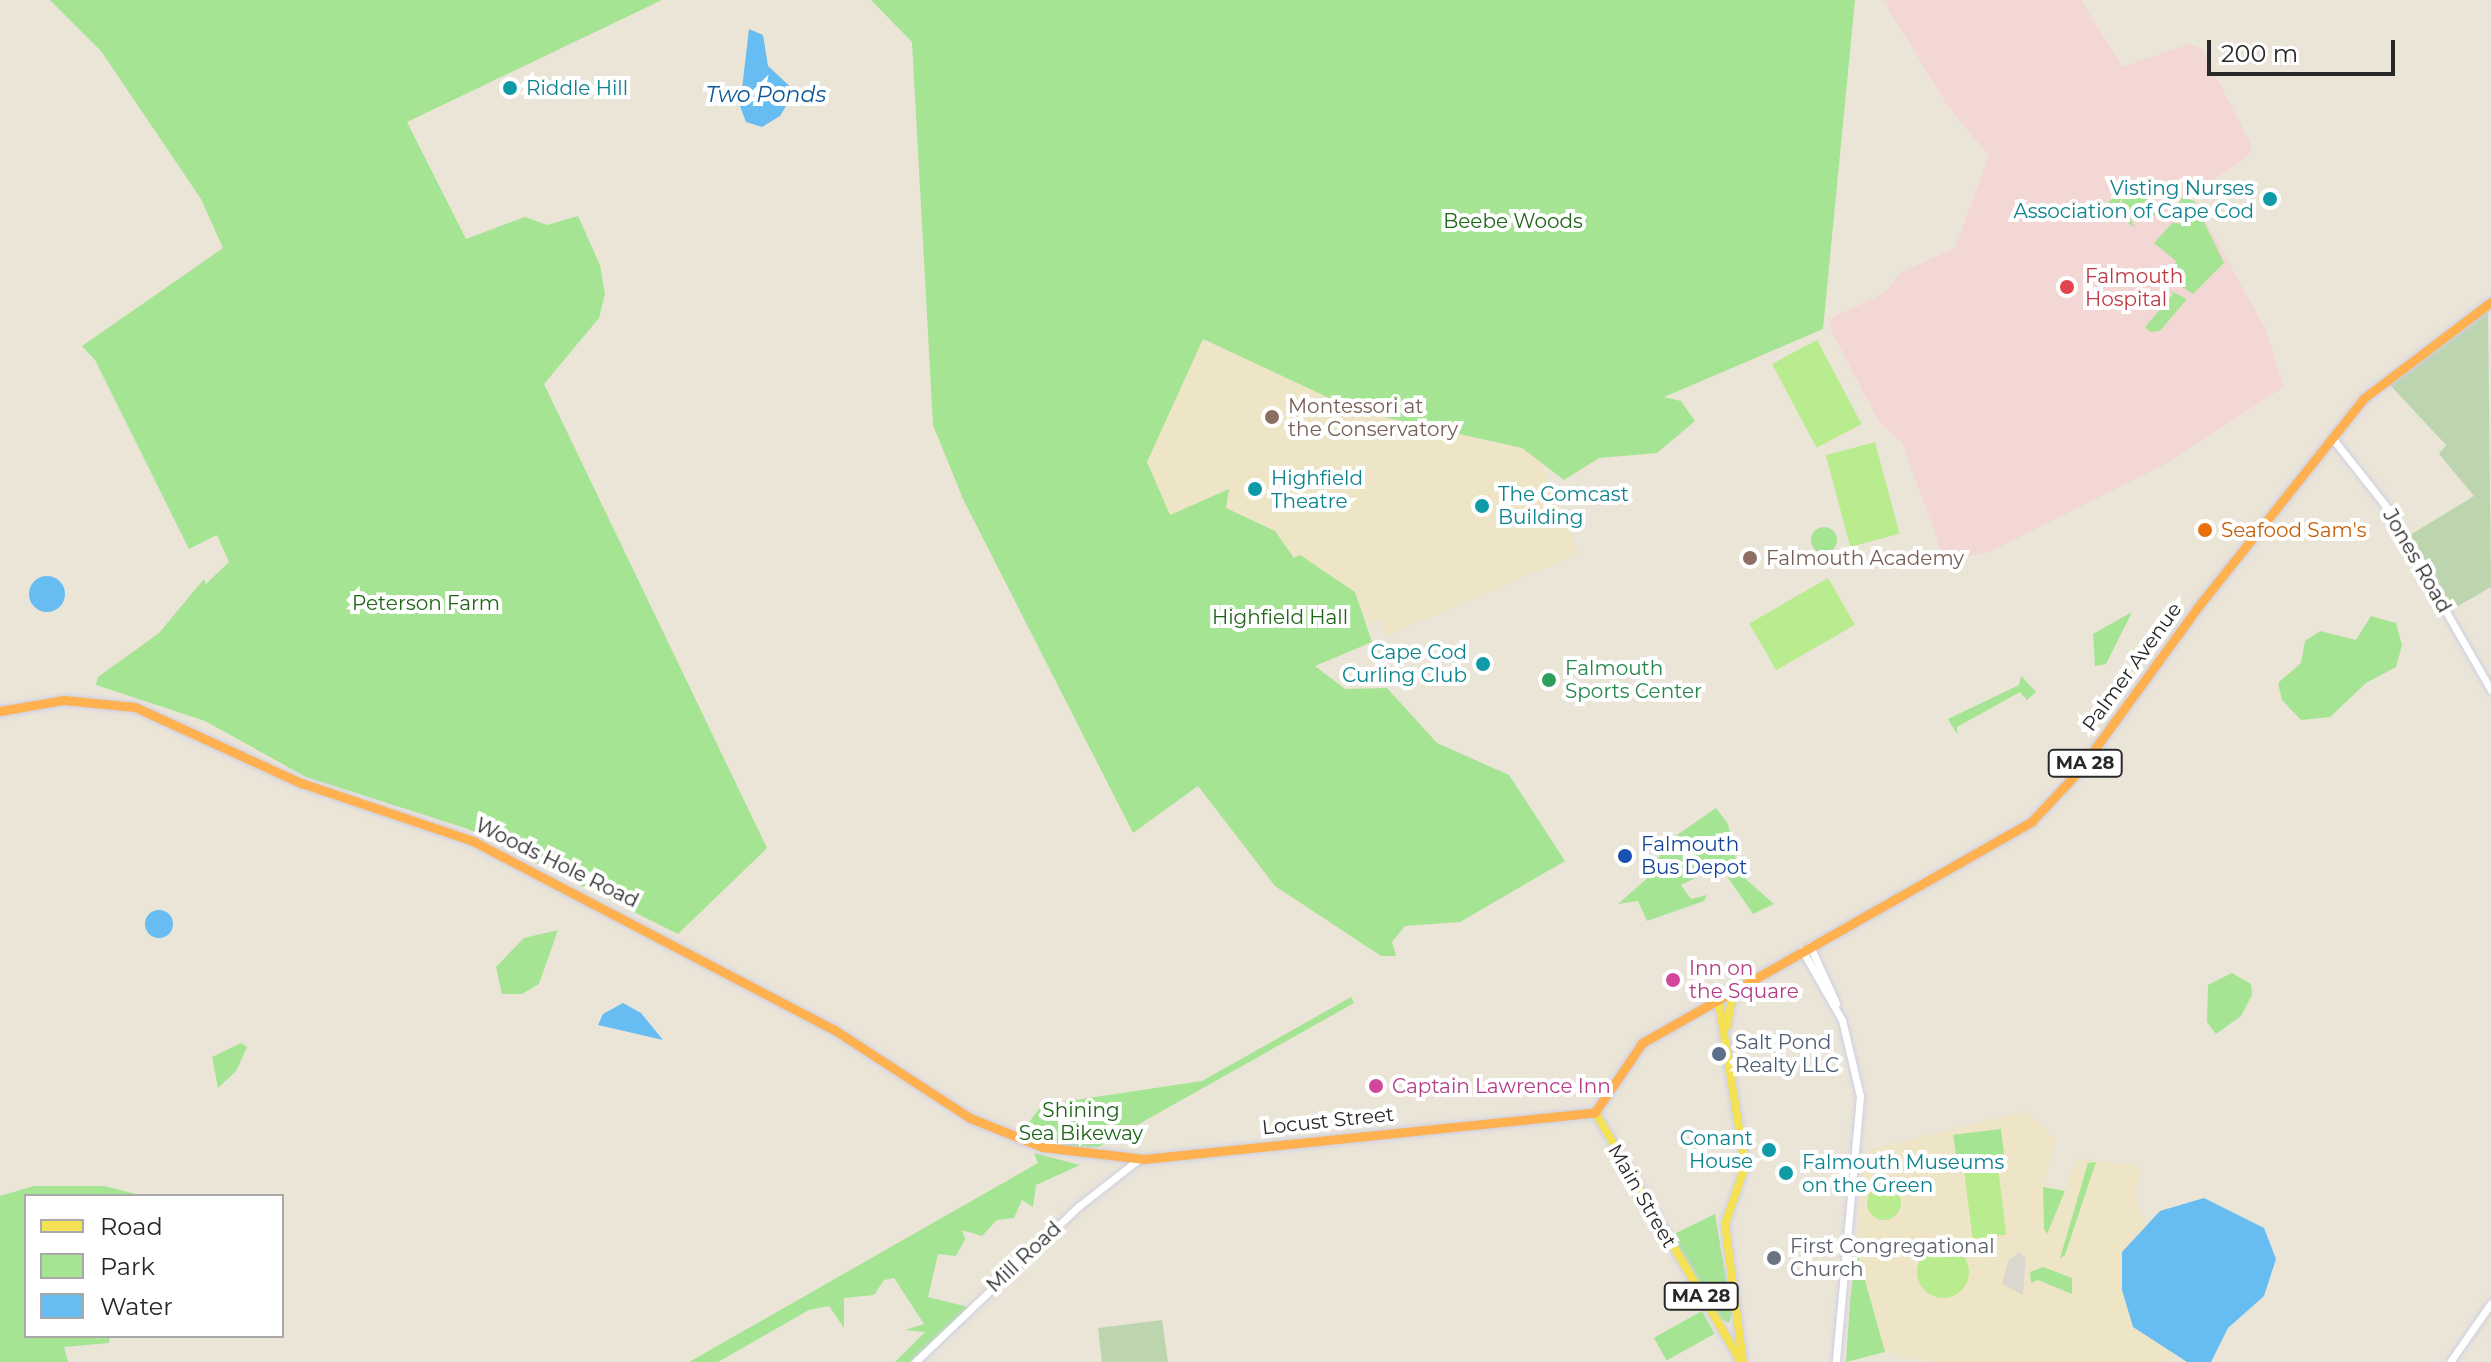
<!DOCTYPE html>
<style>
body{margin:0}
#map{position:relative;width:2491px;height:1362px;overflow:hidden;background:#ebe5d8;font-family:Montserrat,sans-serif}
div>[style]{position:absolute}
.education>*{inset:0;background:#eee5c7}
.medical>*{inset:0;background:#f3d7d5}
.green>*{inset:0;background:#a5e493;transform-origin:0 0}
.round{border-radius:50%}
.cemetery>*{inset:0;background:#bdd5af}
.pitch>*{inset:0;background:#b9ec8e;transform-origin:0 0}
.plaza>*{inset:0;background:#dbd8cf}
.water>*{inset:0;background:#67bdf1}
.roads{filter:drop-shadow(0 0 2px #cecfe2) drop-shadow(0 0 2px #cecfe2)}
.secondary>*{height:7px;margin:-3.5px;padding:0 3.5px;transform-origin:3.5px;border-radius:3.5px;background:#fff}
.primary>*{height:8px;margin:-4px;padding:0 4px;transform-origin:4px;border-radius:4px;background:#f4e154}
.highway>*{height:9px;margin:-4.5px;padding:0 4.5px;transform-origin:4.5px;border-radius:4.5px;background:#ffb04f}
.dots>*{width:22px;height:22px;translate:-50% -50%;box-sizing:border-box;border:4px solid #fff;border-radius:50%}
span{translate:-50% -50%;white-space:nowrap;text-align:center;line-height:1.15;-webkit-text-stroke:8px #fff;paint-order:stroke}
.shield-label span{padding:2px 6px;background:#fff;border:2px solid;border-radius:6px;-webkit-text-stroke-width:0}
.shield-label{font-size:18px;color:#282828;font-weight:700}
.culture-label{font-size:20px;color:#0d838f}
.left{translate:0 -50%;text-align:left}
.right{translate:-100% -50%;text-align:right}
.park-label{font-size:20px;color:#1e6517}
.health-label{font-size:20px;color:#be3a42}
.education-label{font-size:20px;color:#785e54}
.food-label{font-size:20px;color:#c56008}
.street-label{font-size:20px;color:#282828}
.leisure-label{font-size:20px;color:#27864d}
.transit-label{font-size:20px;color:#164399}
.hotel-label{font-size:20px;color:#b23c85}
.service-label{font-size:20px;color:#4e5e75}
.worship-label{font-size:20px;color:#5b616d}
.water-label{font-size:22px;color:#09589a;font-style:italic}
.legend{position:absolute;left:24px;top:1194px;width:260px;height:144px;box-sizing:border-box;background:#fff;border:2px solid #a9a9a9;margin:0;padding:10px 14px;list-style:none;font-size:24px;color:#282828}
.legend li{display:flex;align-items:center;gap:16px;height:40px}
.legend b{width:40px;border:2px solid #a9a9a9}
.scale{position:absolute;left:2207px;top:40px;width:188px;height:36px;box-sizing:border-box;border:4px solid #282828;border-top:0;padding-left:10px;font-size:24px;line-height:28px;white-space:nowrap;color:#282828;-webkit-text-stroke:6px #fff;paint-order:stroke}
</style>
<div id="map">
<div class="education">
<div style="clip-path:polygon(1203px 339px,1357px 411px,1536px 452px,1579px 554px,1385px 636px,1381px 620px,1368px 622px,1355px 592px,1297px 560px,1275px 531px,1226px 508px,1224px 495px,1170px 515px,1147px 462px)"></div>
<div style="clip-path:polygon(2025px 1111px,2056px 1139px,2044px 1186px,2065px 1191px,2077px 1158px,2139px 1166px,2137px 1204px,2146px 1226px,2122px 1252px,2122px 1290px,2136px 1330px,2174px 1348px,2170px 1362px,1932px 1362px,1885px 1352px,1856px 1248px,1867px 1150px)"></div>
</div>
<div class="medical">
<div style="clip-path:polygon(1883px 0,2081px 0,2122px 67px,2189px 44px,2202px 49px,2252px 146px,2249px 155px,2192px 196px,2266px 330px,2284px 387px,2160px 467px,1990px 552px,1945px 561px,1902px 443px,1879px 422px,1829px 326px,1832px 318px,1883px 294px,1902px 272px,1955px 248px,1989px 156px,1947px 105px)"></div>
</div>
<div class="green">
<div style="clip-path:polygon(50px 0,662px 0,407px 122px,466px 239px,525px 217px,547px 225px,578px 216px,600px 265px,605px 294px,599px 318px,544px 384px,767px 848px,678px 934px,468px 829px,306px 777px,205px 721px,96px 685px,98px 677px,159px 633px,204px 579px,206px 584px,229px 562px,217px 535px,189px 549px,95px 360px,82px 346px,223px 248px,201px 199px,101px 51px)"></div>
<div style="clip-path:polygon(871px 0,1855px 0,1823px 329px,1664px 397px,1681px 401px,1695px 421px,1657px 453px,1599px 458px,1564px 480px,1522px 448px,1357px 411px,1203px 339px,1147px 462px,1170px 515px,1229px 489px,1226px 508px,1275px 531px,1294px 558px,1300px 555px,1355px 592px,1372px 642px,1315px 666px,1345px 689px,1387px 688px,1437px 743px,1509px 775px,1565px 861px,1460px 922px,1405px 926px,1392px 942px,1396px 956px,1381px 956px,1275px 886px,1198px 786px,1133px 833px,963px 499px,933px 425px,912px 42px)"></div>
<div style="clip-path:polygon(2164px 182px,2167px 195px,2147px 194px,2148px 203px,2156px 202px,2157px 215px,2142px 219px,2136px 211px,2129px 216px,2135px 228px,2120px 216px,2123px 197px,2107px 222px,2097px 213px,2125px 187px,2130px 192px)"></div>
<div style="clip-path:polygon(2182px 197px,2194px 201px,2224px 263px,2193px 294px,2168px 278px,2176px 261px,2154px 243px,2172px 223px,2187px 224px,2177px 208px)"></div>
<div style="clip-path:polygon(2169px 290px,2187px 299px,2160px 331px,2150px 332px,2145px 327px,2173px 294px)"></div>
<div class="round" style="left:1811px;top:527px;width:26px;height:26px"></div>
<div style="clip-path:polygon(2132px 612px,2106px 664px,2095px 666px,2093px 634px)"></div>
<div style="clip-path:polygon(2371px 616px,2396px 623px,2402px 645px,2396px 667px,2366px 683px,2330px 717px,2301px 720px,2282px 700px,2278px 683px,2301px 663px,2305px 641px,2320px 631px,2356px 640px)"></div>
<div style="clip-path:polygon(2021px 676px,2036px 692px,2027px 700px,2020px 692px,1957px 727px,1957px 734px,1948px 719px,2019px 685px)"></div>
<div style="clip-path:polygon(1716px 808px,1728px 824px,1739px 873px,1774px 904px,1753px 914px,1720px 866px,1681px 885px,1691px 899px,1707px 895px,1704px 901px,1647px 921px,1638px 901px,1618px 904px,1652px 874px,1664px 844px)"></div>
<div style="clip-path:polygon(558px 930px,539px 984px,522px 994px,502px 994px,496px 967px,524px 938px)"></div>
<div style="clip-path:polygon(2232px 973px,2251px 984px,2252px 995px,2241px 1016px,2216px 1034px,2207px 1022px,2208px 985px)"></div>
<div style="clip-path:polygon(1351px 997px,1354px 1003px,1098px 1147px,1078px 1149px,1021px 1133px,1042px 1105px,1202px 1081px)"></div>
<div style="clip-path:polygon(241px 1043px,247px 1047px,236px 1071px,218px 1088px,212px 1057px)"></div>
<div style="left:2001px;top:1129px;width:34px;height:48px;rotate:83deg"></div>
<div style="clip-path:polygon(1034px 1153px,1080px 1165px,1036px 1185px,1033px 1207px,1022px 1200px,1014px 1218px,997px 1220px,982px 1236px,962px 1230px,965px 1239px,956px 1256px,938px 1254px,928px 1297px,968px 1307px,910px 1362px,895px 1362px,925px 1332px,905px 1330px,924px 1324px,894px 1278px,884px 1280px,874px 1295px,844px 1298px,844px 1328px,829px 1306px,809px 1310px,718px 1362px,689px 1362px,1038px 1163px)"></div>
<div style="clip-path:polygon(2096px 1162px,2065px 1255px,2060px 1258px,2088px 1163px)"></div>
<div style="clip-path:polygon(34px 1186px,104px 1186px,136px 1194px,26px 1196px,26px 1336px,110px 1336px,109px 1343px,64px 1347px,68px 1362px,0 1362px,0 1196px)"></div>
<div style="clip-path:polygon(2043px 1187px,2065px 1191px,2047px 1234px,2044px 1229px)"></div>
<div style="clip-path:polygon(1715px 1214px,1732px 1314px,1729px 1323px,1718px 1318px,1670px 1236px)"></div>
<div style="clip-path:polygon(1856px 1248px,1885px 1352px,1846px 1362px,1850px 1302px)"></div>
<div style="clip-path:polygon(2043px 1267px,2072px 1278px,2072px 1294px,2038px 1280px,2031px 1283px,2030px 1272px)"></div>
<div style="left:1702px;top:1311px;width:26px;height:55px;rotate:61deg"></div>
</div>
<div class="cemetery">
<div style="clip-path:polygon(2488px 310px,2491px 587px,2453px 609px,2410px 535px,2474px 496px,2439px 454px,2446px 445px,2389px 384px)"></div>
<div style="clip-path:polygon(1162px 1320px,1168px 1362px,1102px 1362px,1098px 1328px)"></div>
</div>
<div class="pitch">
<div style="left:1817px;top:340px;width:95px;height:51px;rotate:62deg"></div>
<div style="left:1875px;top:442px;width:95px;height:51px;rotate:75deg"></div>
<div style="left:1828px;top:578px;width:54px;height:91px;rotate:60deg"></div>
<div style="left:1998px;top:1167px;width:68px;height:34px;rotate:83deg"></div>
<div class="round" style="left:1867px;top:1186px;width:34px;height:34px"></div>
<div class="round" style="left:1917px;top:1246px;width:52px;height:52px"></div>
</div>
<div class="plaza">
<div style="clip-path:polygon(2019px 1252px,2026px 1258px,2023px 1295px,2002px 1284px,2008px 1261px)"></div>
</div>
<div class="water">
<div style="clip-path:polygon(749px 29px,763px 35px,768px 66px,795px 91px,780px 116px,762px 127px,746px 122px,740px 106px)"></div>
<div class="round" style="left:29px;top:576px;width:36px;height:36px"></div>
<div class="round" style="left:145px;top:910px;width:28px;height:28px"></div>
<div style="clip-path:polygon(623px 1003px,641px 1013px,663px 1040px,598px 1025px,603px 1014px)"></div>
<div style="clip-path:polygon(2204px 1198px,2264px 1228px,2276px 1259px,2264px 1296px,2228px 1328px,2211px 1362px,2187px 1362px,2133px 1327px,2122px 1290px,2122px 1252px,2160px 1211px)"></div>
</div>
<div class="roads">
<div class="secondary">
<div style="left:2333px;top:439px;width:84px;rotate:51.8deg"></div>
<div style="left:2385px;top:505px;width:213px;rotate:60.2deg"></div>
<div style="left:1810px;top:946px;width:63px;rotate:65.5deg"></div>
<div style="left:1802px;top:950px;width:81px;rotate:60.3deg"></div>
<div style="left:1842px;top:1020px;width:78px;rotate:76.7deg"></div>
<div style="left:1860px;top:1096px;width:267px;rotate:95.2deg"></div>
<div style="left:915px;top:1362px;width:226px;rotate:-43.6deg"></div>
<div style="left:1079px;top:1206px;width:76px;rotate:-38.1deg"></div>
<div style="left:2450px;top:1362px;width:72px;rotate:-55.2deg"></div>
</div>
<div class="primary">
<div style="left:1718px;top:997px;width:171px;rotate:80.9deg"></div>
<div style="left:1745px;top:1166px;width:61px;rotate:109deg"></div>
<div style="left:1725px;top:1224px;width:139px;rotate:82.6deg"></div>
<div style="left:1727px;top:1026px;width:39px;rotate:-80deg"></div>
<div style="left:1595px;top:1112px;width:290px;rotate:59.7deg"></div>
</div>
<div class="highway">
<div style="left:0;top:711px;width:65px;rotate:-9.8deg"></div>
<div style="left:64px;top:700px;width:71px;rotate:5.6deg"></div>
<div style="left:135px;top:707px;width:183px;rotate:24.6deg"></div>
<div style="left:301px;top:783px;width:182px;rotate:18.6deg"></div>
<div style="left:473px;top:841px;width:406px;rotate:27.6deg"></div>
<div style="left:833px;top:1029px;width:163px;rotate:33deg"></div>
<div style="left:970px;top:1118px;width:79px;rotate:21.7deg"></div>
<div style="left:1043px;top:1147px;width:102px;rotate:6.8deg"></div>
<div style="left:1144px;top:1159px;width:453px;rotate:-5.9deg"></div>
<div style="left:1595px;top:1112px;width:83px;rotate:-55.7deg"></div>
<div style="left:1642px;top:1043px;width:449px;rotate:-29.6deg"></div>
<div style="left:2032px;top:821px;width:67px;rotate:-46.8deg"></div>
<div style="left:2078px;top:772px;width:203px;rotate:-54deg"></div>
<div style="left:2197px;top:608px;width:268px;rotate:-51.5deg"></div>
<div style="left:2364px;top:398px;width:159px;rotate:-37.1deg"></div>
</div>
</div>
<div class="dots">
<div style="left:510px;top:88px;background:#0f9aa8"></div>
<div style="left:2270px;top:199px;background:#0f9aa8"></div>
<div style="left:2067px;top:287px;background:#e0444e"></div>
<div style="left:1272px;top:417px;background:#8d6e63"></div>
<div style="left:1255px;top:489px;background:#0f9aa8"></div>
<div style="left:1482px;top:506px;background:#0f9aa8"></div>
<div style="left:2205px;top:530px;background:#e8710a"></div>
<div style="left:1750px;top:558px;background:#8d6e63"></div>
<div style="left:1483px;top:664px;background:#0f9aa8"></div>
<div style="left:1549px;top:680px;background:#2e9e5b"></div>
<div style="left:1625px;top:856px;background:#1a4fb4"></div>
<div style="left:1673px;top:980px;background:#d1479c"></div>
<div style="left:1719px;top:1054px;background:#5c6f8a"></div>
<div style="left:1376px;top:1086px;background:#d1479c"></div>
<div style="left:1769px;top:1150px;background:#0f9aa8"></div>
<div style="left:1786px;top:1173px;background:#0f9aa8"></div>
<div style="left:1774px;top:1258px;background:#6b7280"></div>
</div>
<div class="shield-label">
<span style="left:2085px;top:763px">MA 28</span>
<span style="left:1701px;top:1296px">MA 28</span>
</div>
<div class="culture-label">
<span class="left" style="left:526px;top:88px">Riddle Hill</span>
<span class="right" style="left:2254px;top:200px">Visting Nurses<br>Association of Cape Cod</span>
<span class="left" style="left:1271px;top:490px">Highfield<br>Theatre</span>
<span class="left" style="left:1498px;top:506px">The Comcast<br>Building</span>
<span class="right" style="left:1467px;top:664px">Cape Cod<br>Curling Club</span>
<span class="right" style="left:1753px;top:1150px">Conant<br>House</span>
<span class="left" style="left:1802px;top:1174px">Falmouth Museums<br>on the Green</span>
</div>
<div class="park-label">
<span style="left:1513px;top:221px">Beebe Woods</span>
<span style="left:426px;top:603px">Peterson Farm</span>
<span style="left:1280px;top:617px">Highfield Hall</span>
<span style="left:1081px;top:1122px">Shining<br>Sea Bikeway</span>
</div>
<div class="health-label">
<span class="left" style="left:2085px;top:288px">Falmouth<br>Hospital</span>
</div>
<div class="education-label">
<span class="left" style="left:1288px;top:418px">Montessori at<br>the Conservatory</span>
<span class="left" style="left:1766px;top:558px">Falmouth Academy</span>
</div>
<div class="food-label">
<span class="left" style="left:2221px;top:530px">Seafood Sam's</span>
</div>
<div class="street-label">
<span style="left:2417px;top:561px;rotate:60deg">Jones Road</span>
<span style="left:2132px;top:667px;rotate:-54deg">Palmer Avenue</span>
<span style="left:557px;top:863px;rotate:26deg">Woods Hole Road</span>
<span style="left:1328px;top:1121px;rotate:-6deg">Locust Street</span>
<span style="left:1642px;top:1196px;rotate:60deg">Main Street</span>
<span style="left:1024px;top:1257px;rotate:-43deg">Mill Road</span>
</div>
<div class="leisure-label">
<span class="left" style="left:1565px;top:680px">Falmouth<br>Sports Center</span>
</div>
<div class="transit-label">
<span class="left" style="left:1641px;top:856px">Falmouth<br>Bus Depot</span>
</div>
<div class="hotel-label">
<span class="left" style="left:1689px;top:980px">Inn on<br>the Square</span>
<span class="left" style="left:1392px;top:1086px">Captain Lawrence Inn</span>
</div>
<div class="service-label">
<span class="left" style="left:1735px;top:1054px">Salt Pond<br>Realty LLC</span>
</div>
<div class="worship-label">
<span class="left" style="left:1790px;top:1258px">First Congregational<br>Church</span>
</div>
<div class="water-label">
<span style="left:766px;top:95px">Two Ponds</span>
</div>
<ul class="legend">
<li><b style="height:10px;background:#f4e154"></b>Road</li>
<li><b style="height:22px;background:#a5e493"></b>Park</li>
<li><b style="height:22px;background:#67bdf1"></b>Water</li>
</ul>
<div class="scale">200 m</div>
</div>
